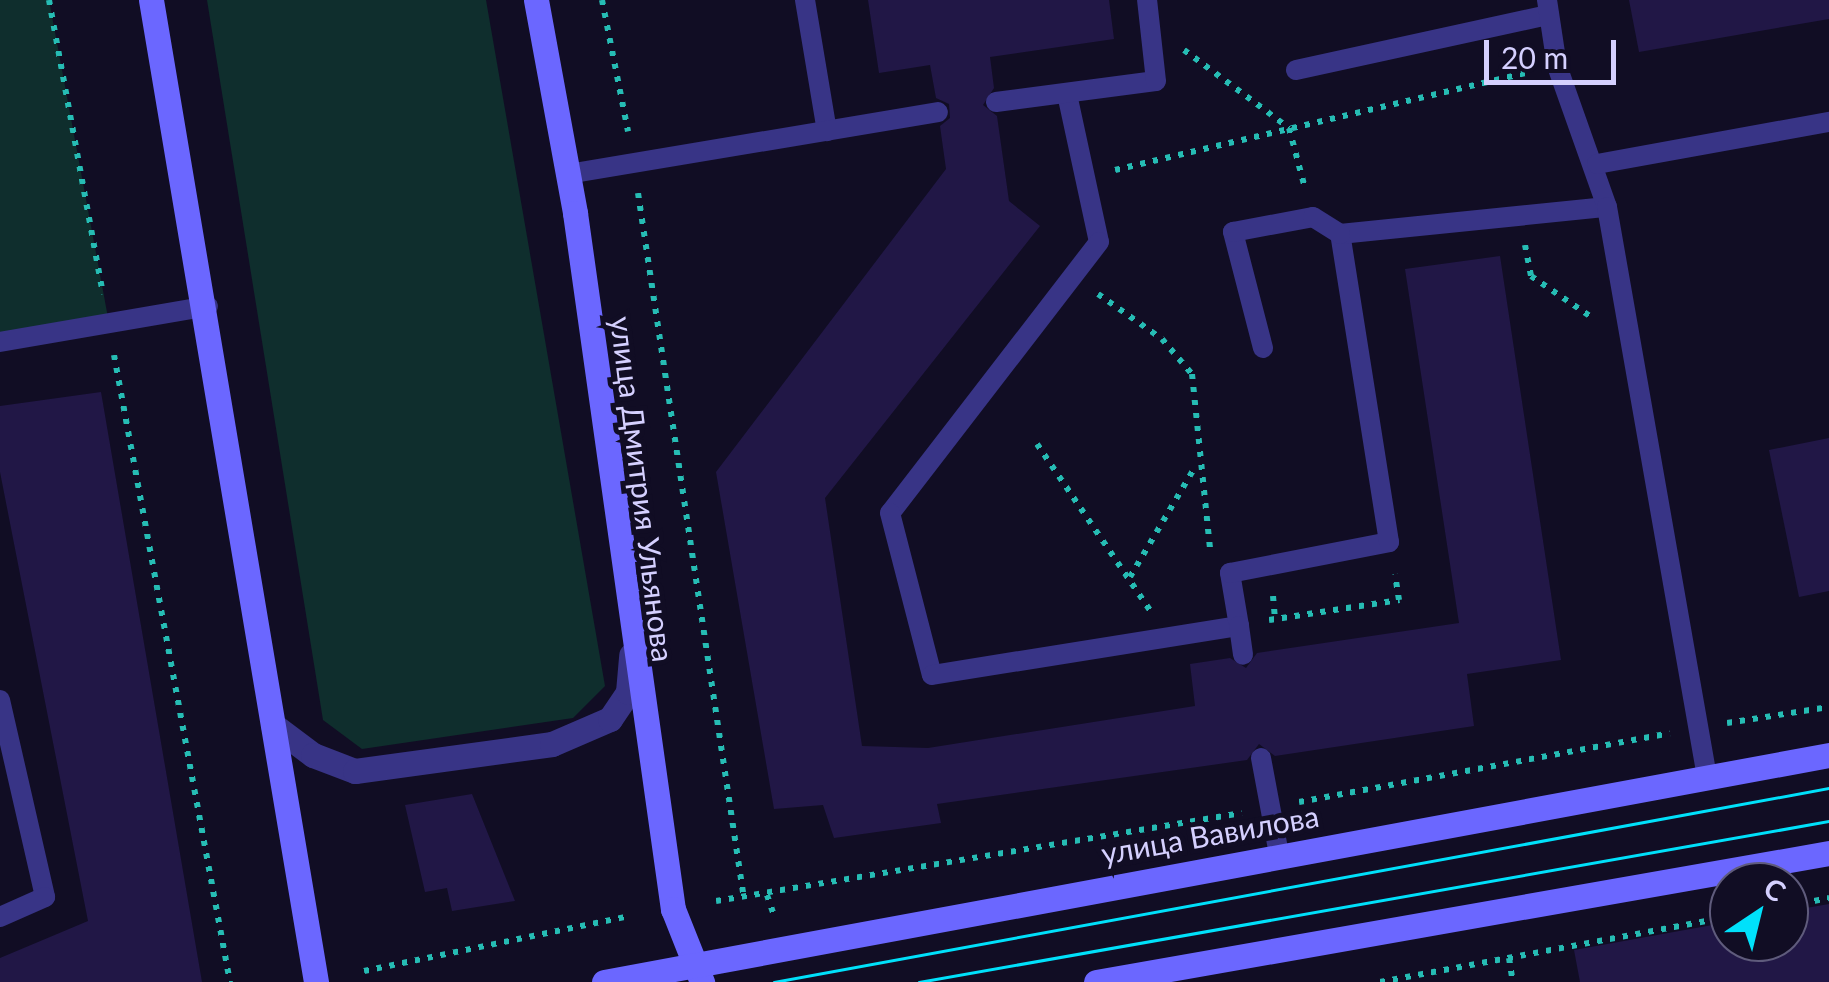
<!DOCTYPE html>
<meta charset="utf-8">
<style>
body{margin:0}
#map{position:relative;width:1829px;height:982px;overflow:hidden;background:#110d24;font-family:Lato,sans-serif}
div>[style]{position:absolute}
.green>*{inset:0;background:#0f2e2d}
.building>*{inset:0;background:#211746}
.path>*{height:6px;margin-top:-3px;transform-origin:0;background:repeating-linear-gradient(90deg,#26bcb4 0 5px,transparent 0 13px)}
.service>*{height:20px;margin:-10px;padding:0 10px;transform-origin:10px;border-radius:10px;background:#383486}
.minor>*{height:25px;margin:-12.5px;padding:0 12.5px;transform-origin:12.5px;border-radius:12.5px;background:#383486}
.secondary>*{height:25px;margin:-12.5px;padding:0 12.5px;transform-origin:12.5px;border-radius:12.5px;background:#6b67ff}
.tram>*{height:2.5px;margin:-1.25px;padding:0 1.25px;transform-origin:1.25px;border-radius:1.25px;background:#00e1fb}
span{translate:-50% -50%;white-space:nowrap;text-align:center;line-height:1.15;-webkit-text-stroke:10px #110d24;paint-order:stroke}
.street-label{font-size:30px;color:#d5d0ff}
.north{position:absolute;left:1709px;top:862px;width:100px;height:100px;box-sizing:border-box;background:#110d24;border:2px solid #5f5b7c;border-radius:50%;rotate:35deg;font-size:28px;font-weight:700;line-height:40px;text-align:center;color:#d5d0ff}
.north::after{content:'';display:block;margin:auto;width:35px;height:45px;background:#00e1fb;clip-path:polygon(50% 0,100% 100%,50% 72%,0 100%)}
.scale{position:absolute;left:1484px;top:40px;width:132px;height:45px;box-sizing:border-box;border:5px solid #d5d0ff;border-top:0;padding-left:12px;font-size:30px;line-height:35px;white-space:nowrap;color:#d5d0ff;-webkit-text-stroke:8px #110d24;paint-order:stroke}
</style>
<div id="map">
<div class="green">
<div style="clip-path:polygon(0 0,49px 0,109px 323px,0 342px)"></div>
<div style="clip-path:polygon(207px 0,486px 0,605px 686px,573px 718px,362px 749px,323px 720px)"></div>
</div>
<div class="building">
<div style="clip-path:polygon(868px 0,1109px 0,1114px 39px,990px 57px,994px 88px,983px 105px,997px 116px,1009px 201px,1040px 226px,825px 498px,862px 746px,928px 748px,1195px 706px,1190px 664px,1230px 658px,1246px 668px,1257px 653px,1459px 623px,1405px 269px,1500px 256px,1561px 660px,1467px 674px,1474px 726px,1275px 756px,1259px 744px,1247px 760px,937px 804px,941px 823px,834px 838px,823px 805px,774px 809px,716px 472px,946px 169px,940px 126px,950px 118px,949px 104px,936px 98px,930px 65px,879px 73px)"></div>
<div style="clip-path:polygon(1629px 0,1829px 0,1829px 19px,1639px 52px)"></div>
<div style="clip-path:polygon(101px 392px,202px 982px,0 982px,0 958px,88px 921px,0 472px,0 406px)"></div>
<div style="clip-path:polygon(1829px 438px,1829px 591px,1799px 597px,1769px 450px)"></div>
<div style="clip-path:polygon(472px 794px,515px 901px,452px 911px,447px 888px,425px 892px,405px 805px)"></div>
<div style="clip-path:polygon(1829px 904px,1829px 982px,1580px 982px,1574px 950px,1729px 922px,1729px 942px,1789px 942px,1789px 911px)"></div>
</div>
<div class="path">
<div style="left:49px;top:0;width:299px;rotate:79.6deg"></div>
<div style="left:602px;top:0;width:134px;rotate:78.8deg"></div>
<div style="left:1184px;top:50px;width:131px;rotate:36.6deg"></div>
<div style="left:1289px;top:128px;width:62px;rotate:75.1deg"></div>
<div style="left:1115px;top:170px;width:422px;rotate:-13.3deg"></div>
<div style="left:638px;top:193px;width:714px;rotate:81.46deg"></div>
<div style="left:1525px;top:245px;width:32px;rotate:79deg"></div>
<div style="left:1531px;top:276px;width:76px;rotate:34.3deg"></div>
<div style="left:1098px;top:294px;width:78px;rotate:35.1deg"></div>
<div style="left:1162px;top:339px;width:46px;rotate:49.4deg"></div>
<div style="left:1192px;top:374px;width:176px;rotate:84.1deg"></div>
<div style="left:114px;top:355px;width:638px;rotate:79.52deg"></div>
<div style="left:1037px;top:444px;width:201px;rotate:55.8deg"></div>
<div style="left:1130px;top:577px;width:128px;rotate:-59.4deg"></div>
<div style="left:1273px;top:596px;width:23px;rotate:85deg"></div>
<div style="left:1269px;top:620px;width:132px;rotate:-8.7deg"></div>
<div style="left:1399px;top:600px;width:26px;rotate:-99deg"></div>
<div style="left:1727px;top:723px;width:103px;rotate:-8.9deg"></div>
<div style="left:1299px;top:802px;width:377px;rotate:-10.5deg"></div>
<div style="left:767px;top:895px;width:24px;rotate:71deg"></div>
<div style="left:716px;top:901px;width:533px;rotate:-9.5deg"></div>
<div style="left:1789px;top:906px;width:41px;rotate:-11.3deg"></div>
<div style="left:1509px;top:958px;width:24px;rotate:81deg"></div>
<div style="left:364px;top:971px;width:272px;rotate:-11.7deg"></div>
<div style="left:1380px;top:982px;width:355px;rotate:-10.6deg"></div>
</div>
<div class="service">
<div style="left:805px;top:0;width:133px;rotate:80.5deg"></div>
<div style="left:1296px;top:70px;width:259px;rotate:-12.3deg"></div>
<div style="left:1067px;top:94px;width:151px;rotate:77.8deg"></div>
<div style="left:1099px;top:242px;width:342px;rotate:127.6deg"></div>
<div style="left:890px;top:513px;width:167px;rotate:75.5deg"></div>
<div style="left:932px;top:675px;width:311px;rotate:-9.1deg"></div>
<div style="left:1239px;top:626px;width:54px;rotate:-99.6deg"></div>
<div style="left:1230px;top:573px;width:162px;rotate:-11deg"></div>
<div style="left:1389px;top:542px;width:312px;rotate:-99deg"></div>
<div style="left:1340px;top:234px;width:268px;rotate:-5.8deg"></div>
<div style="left:1607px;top:207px;width:150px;rotate:-109.5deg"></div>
<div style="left:1557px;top:66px;width:67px;rotate:-98.6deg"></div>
<div style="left:996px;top:102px;width:161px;rotate:-7.5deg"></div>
<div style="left:1156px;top:81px;width:81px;rotate:-96.3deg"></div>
<div style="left:1597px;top:164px;width:236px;rotate:-10.3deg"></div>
<div style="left:568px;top:174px;width:375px;rotate:-9.5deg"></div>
<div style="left:1607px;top:207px;width:579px;rotate:80.05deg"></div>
<div style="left:0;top:342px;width:211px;rotate:-9.8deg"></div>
<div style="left:1263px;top:348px;width:120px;rotate:-104.5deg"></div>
<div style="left:1233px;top:232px;width:81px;rotate:-10.6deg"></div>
<div style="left:1313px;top:217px;width:32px;rotate:32deg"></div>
<div style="left:1239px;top:626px;width:29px;rotate:82deg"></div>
<div style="left:0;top:700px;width:202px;rotate:77.1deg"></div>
<div style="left:45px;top:897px;width:49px;rotate:156deg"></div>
<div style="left:1261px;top:758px;width:98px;rotate:79.4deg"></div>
</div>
<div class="minor">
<div style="left:273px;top:725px;width:50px;rotate:36.9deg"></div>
<div style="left:313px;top:755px;width:45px;rotate:20.9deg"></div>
<div style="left:355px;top:771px;width:199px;rotate:-7.8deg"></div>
<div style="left:552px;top:744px;width:63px;rotate:-23.3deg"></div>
<div style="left:610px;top:719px;width:32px;rotate:-56deg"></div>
<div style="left:628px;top:692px;width:37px;rotate:-85deg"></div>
</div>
<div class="secondary">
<div style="left:151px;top:0;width:996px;rotate:80.46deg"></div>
<div style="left:536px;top:0;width:217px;rotate:79.6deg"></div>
<div style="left:575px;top:213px;width:703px;rotate:81.99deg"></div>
<div style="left:673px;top:909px;width:79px;rotate:68.3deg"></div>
<div style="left:604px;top:982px;width:1246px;rotate:-10.5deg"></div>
<div style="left:1096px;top:982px;width:744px;rotate:-9.98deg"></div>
</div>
<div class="tram">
<div style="left:774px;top:982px;width:1073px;rotate:-10.42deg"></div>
<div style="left:919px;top:982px;width:924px;rotate:-10.03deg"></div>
</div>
<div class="street-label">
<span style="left:643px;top:489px;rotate:83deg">улица Дмитрия Ульянова</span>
<span style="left:1210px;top:834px;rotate:-10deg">улица Вавилова</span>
</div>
<div class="north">С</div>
<div class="scale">20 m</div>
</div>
